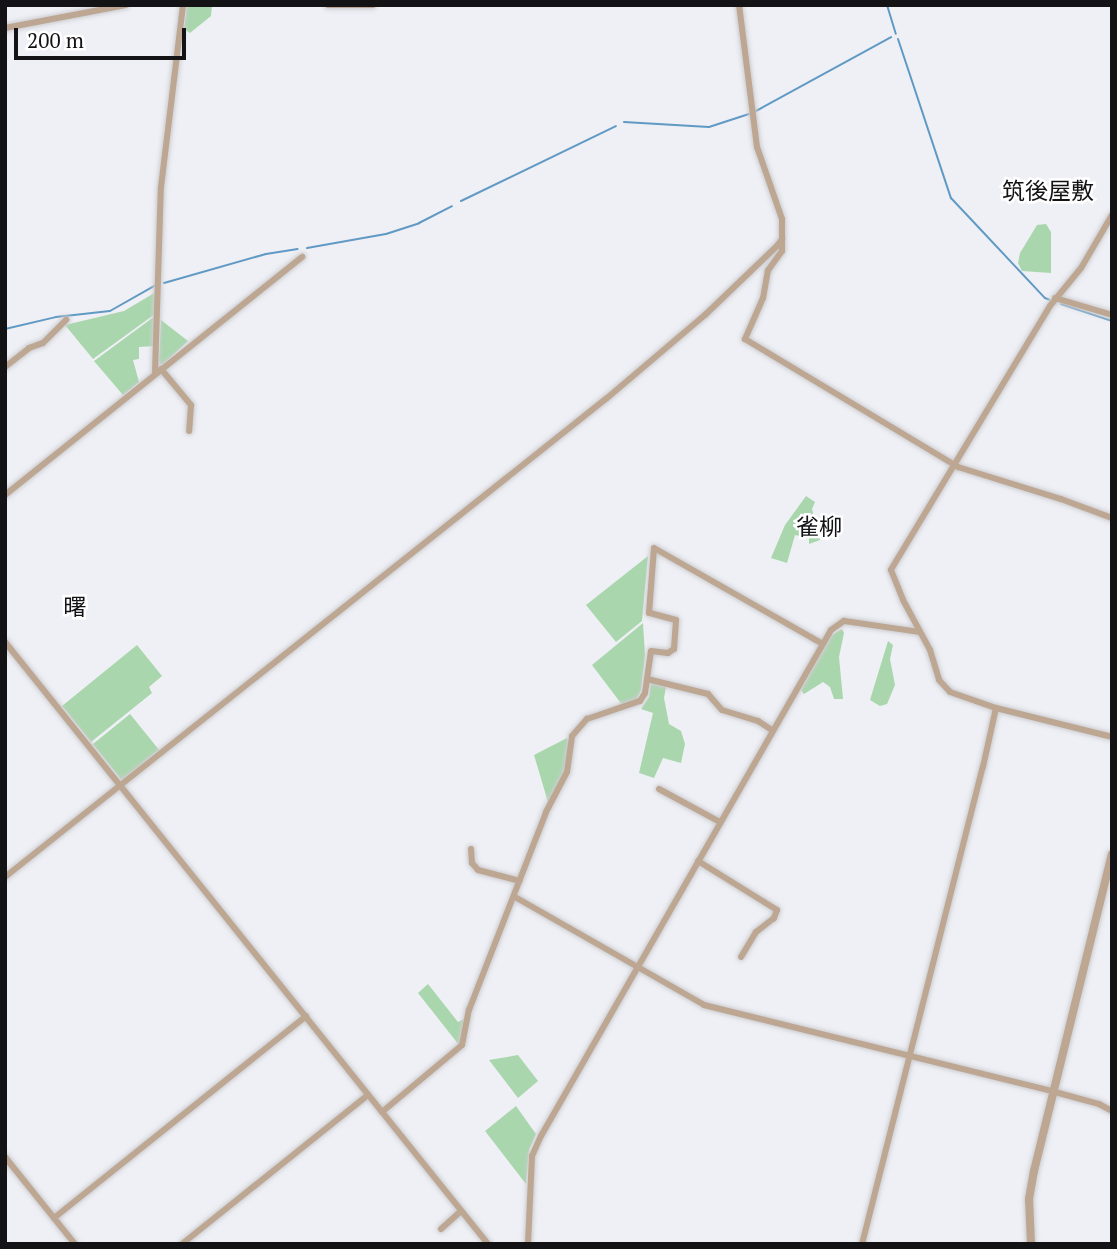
<!DOCTYPE html>
<meta charset="utf-8">
<style>
body{margin:0}
#map{position:relative;width:1117px;height:1249px;overflow:hidden;background:#eff0f5;font-family:"PT Serif","Noto Sans JP",serif}
div>[style]{position:absolute}
.green>*{inset:0;background:#a9d6ac;transform-origin:0 0}
.stream>*{height:2px;margin:-1px;padding:0 1px;transform-origin:1px;border-radius:1px;background:#609ac4}
.roads{filter:drop-shadow(0 0 2px #cccdd1) drop-shadow(0 0 2px #cccdd1)}
.minor>*{height:6px;margin:-3px;padding:0 3px;transform-origin:3px;border-radius:3px;background:#bda792}
.tertiary>*{height:8px;margin:-4px;padding:0 4px;transform-origin:4px;border-radius:4px;background:#bda792}
span{translate:-50% -50%;white-space:nowrap;text-align:center;line-height:1.15;-webkit-text-stroke:5px #fff;paint-order:stroke}
.neighbourhood-label{font-size:23px;color:#131315}
.frame{position:absolute;inset:0;border:7px solid #131315;pointer-events:none}
.scale{position:absolute;left:14px;top:28px;width:172px;height:32px;box-sizing:border-box;border:4px solid #131315;border-top:0;padding-left:9px;font-size:21px;line-height:24px;white-space:nowrap;color:#131315;-webkit-text-stroke:5px #fff;paint-order:stroke}
</style>
<div id="map">
<div class="green">
<div style="clip-path:polygon(187px 5px,212px 5px,211px 16px,190px 33px,184px 29px)"></div>
<div style="clip-path:polygon(1046px 224px,1051px 232px,1051px 273px,1022px 271px,1018px 263px,1020px 253px,1037px 225px)"></div>
<div style="clip-path:polygon(156px 292px,155px 314px,93px 359px,65px 325px,124px 311px)"></div>
<div style="clip-path:polygon(155px 316px,154px 346px,139px 347px,139px 359px,133px 360px,139px 382px,123px 395px,94px 361px)"></div>
<div style="clip-path:polygon(161px 320px,188px 341px,162px 365px,159px 362px)"></div>
<div style="clip-path:polygon(806px 496px,815px 502px,812px 509px,820px 540px,809px 544px,809px 538px,795px 535px,787px 563px,771px 558px,785px 525px)"></div>
<div style="clip-path:polygon(648px 556px,642px 621px,616px 642px,586px 605px)"></div>
<div style="clip-path:polygon(643px 623px,645px 655px,641px 690px,636px 700px,623px 706px,592px 665px)"></div>
<div style="clip-path:polygon(842px 629px,844px 633px,839px 657px,843px 699px,834px 699px,830px 687px,823px 682px,804px 694px,801px 690px,832px 635px)"></div>
<div style="clip-path:polygon(888px 641px,893px 645px,890px 659px,895px 685px,887px 704px,880px 706px,870px 700px)"></div>
<div style="clip-path:polygon(137px 645px,162px 676px,149px 687px,152px 693px,91px 742px,62px 706px)"></div>
<div style="clip-path:polygon(651px 682px,666px 687px,664px 698px,669px 724px,681px 731px,685px 744px,681px 763px,663px 758px,654px 778px,639px 773px,653px 713px,641px 709px,649px 697px)"></div>
<div style="left:130px;top:714px;width:46px;height:48px;rotate:51deg"></div>
<div style="clip-path:polygon(567px 738px,569px 743px,563px 775px,548px 802px,534px 755px)"></div>
<div style="clip-path:polygon(428px 984px,458px 1022px,464px 1019px,459px 1045px,418px 993px)"></div>
<div style="clip-path:polygon(518px 1055px,538px 1081px,518px 1098px,489px 1060px)"></div>
<div style="clip-path:polygon(516px 1106px,536px 1134px,529px 1150px,526px 1184px,485px 1131px)"></div>
</div>
<div class="stream">
<div style="left:887px;top:5px;width:30px;rotate:73deg"></div>
<div style="left:898px;top:39px;width:168px;rotate:71.6deg"></div>
<div style="left:951px;top:198px;width:137px;rotate:46.8deg"></div>
<div style="left:1045px;top:298px;width:5px;rotate:22deg"></div>
<div style="left:756px;top:111px;width:154px;rotate:-28.7deg"></div>
<div style="left:624px;top:122px;width:85px;rotate:3.4deg"></div>
<div style="left:709px;top:127px;width:42px;rotate:-18deg"></div>
<div style="left:461px;top:201px;width:172px;rotate:-25.8deg"></div>
<div style="left:307px;top:248px;width:80px;rotate:-10deg"></div>
<div style="left:386px;top:234px;width:35px;rotate:-18deg"></div>
<div style="left:419px;top:223px;width:37px;rotate:-27deg"></div>
<div style="left:164px;top:283px;width:106px;rotate:-15.9deg"></div>
<div style="left:266px;top:254px;width:32px;rotate:-9deg"></div>
<div style="left:1061px;top:304px;width:54px;rotate:18.4deg"></div>
<div style="left:5px;top:329px;width:52px;rotate:-13.2deg"></div>
<div style="left:56px;top:317px;width:54px;rotate:-6.3deg"></div>
<div style="left:110px;top:311px;width:51px;rotate:-29.6deg"></div>
</div>
<div class="roads">
<div class="minor">
<div style="left:328px;top:5px;width:45px"></div>
<div style="left:5px;top:28px;width:123px;rotate:-10.8deg"></div>
<div style="left:1112px;top:215px;width:61px;rotate:120.3deg"></div>
<div style="left:1081px;top:268px;width:49px;rotate:129.2deg"></div>
<div style="left:1050px;top:306px;width:308px;rotate:121.1deg"></div>
<div style="left:891px;top:570px;width:32px;rotate:68deg"></div>
<div style="left:903px;top:600px;width:57px;rotate:61.6deg"></div>
<div style="left:930px;top:650px;width:31px;rotate:73deg"></div>
<div style="left:939px;top:680px;width:16px;rotate:47deg"></div>
<div style="left:950px;top:692px;width:49px;rotate:19.2deg"></div>
<div style="left:996px;top:708px;width:120px;rotate:14deg"></div>
<div style="left:782px;top:239px;width:12px;rotate:90deg"></div>
<div style="left:782px;top:251px;width:24px;rotate:126deg"></div>
<div style="left:768px;top:270px;width:28px;rotate:100deg"></div>
<div style="left:763px;top:298px;width:45px;rotate:113.7deg"></div>
<div style="left:745px;top:339px;width:249px;rotate:31deg"></div>
<div style="left:958px;top:467px;width:108px;rotate:17.3deg"></div>
<div style="left:1061px;top:499px;width:54px;rotate:20.4deg"></div>
<div style="left:1055px;top:298px;width:59px;rotate:16.6deg"></div>
<div style="left:5px;top:367px;width:31px;rotate:-38deg"></div>
<div style="left:29px;top:348px;width:15px;rotate:-20deg"></div>
<div style="left:43px;top:343px;width:33px;rotate:-45deg"></div>
<div style="left:161px;top:369px;width:47px;rotate:50.2deg"></div>
<div style="left:191px;top:405px;width:26px;rotate:94deg"></div>
<div style="left:155px;top:373px;width:186px;rotate:-88.2deg"></div>
<div style="left:161px;top:187px;width:183px;rotate:-83.1deg"></div>
<div style="left:5px;top:495px;width:381px;rotate:-38.7deg"></div>
<div style="left:5px;top:642px;width:772px;rotate:51.26deg"></div>
<div style="left:647px;top:679px;width:63px;rotate:13.8deg"></div>
<div style="left:708px;top:694px;width:21px;rotate:49deg"></div>
<div style="left:722px;top:710px;width:38px;rotate:17deg"></div>
<div style="left:758px;top:721px;width:17px;rotate:33deg"></div>
<div style="left:659px;top:789px;width:69px;rotate:28.4deg"></div>
<div style="left:471px;top:849px;width:14px;rotate:86deg"></div>
<div style="left:472px;top:863px;width:9px;rotate:49deg"></div>
<div style="left:478px;top:870px;width:43px;rotate:14.7deg"></div>
<div style="left:698px;top:861px;width:93px;rotate:31.8deg"></div>
<div style="left:777px;top:910px;width:9px;rotate:111deg"></div>
<div style="left:774px;top:918px;width:23px;rotate:142deg"></div>
<div style="left:756px;top:932px;width:29px;rotate:121deg"></div>
<div style="left:5px;top:877px;width:769px;rotate:-38.51deg"></div>
<div style="left:607px;top:398px;width:128px;rotate:-40.3deg"></div>
<div style="left:705px;top:315px;width:100px;rotate:-43.8deg"></div>
<div style="left:777px;top:246px;width:9px;rotate:-54deg"></div>
<div style="left:782px;top:239px;width:20px;rotate:-90deg"></div>
<div style="left:782px;top:219px;width:76px;rotate:-109.1deg"></div>
<div style="left:757px;top:147px;width:143px;rotate:-97.2deg"></div>
<div style="left:515px;top:897px;width:218px;rotate:29.7deg"></div>
<div style="left:704px;top:1005px;width:362px;rotate:13.9deg"></div>
<div style="left:1055px;top:1092px;width:46px;rotate:15.3deg"></div>
<div style="left:1099px;top:1104px;width:15px;rotate:28deg"></div>
<div style="left:382px;top:1112px;width:104px;rotate:-39.9deg"></div>
<div style="left:462px;top:1045px;width:36px;rotate:-79deg"></div>
<div style="left:469px;top:1010px;width:212px;rotate:-68.7deg"></div>
<div style="left:546px;top:812px;width:45px;rotate:-62.3deg"></div>
<div style="left:567px;top:772px;width:36px;rotate:-82deg"></div>
<div style="left:572px;top:736px;width:23px;rotate:-49deg"></div>
<div style="left:587px;top:719px;width:56px;rotate:-18.8deg"></div>
<div style="left:640px;top:701px;width:9px;rotate:-58deg"></div>
<div style="left:645px;top:693px;width:42px;rotate:-81.9deg"></div>
<div style="left:651px;top:651px;width:17px;rotate:7deg"></div>
<div style="left:668px;top:653px;width:7px;rotate:-34deg"></div>
<div style="left:674px;top:649px;width:29px;rotate:-86deg"></div>
<div style="left:676px;top:620px;width:28px;rotate:-165deg"></div>
<div style="left:649px;top:613px;width:65px;rotate:-85.6deg"></div>
<div style="left:654px;top:548px;width:194px;rotate:29.6deg"></div>
<div style="left:5px;top:1157px;width:112px;rotate:51.2deg"></div>
<div style="left:54px;top:1218px;width:323px;rotate:-38.7deg"></div>
<div style="left:441px;top:1229px;width:27px;rotate:-42deg"></div>
<div style="left:182px;top:1244px;width:238px;rotate:-38.7deg"></div>
<div style="left:528px;top:1244px;width:88px;rotate:-87.4deg"></div>
<div style="left:532px;top:1156px;width:22px;rotate:-66deg"></div>
<div style="left:541px;top:1136px;width:583px;rotate:-60.18deg"></div>
<div style="left:831px;top:630px;width:16px;rotate:-35deg"></div>
<div style="left:844px;top:621px;width:76px;rotate:8.3deg"></div>
<div style="left:862px;top:1244px;width:492px;rotate:-75.8deg"></div>
<div style="left:983px;top:767px;width:60px;rotate:-77.6deg"></div>
</div>
<div class="tertiary">
<div style="left:1031px;top:1244px;width:45px;rotate:-92.5deg"></div>
<div style="left:1029px;top:1199px;width:28px;rotate:-80deg"></div>
<div style="left:1034px;top:1171px;width:326px;rotate:-76.2deg"></div>
</div>
</div>
<div class="neighbourhood-label">
<span style="left:1048px;top:191px">筑後屋敷</span>
<span style="left:819px;top:527px">雀柳</span>
<span style="left:75px;top:607px">曙</span>
</div>
<div class="frame"></div>
<div class="scale">200 m</div>
</div>
